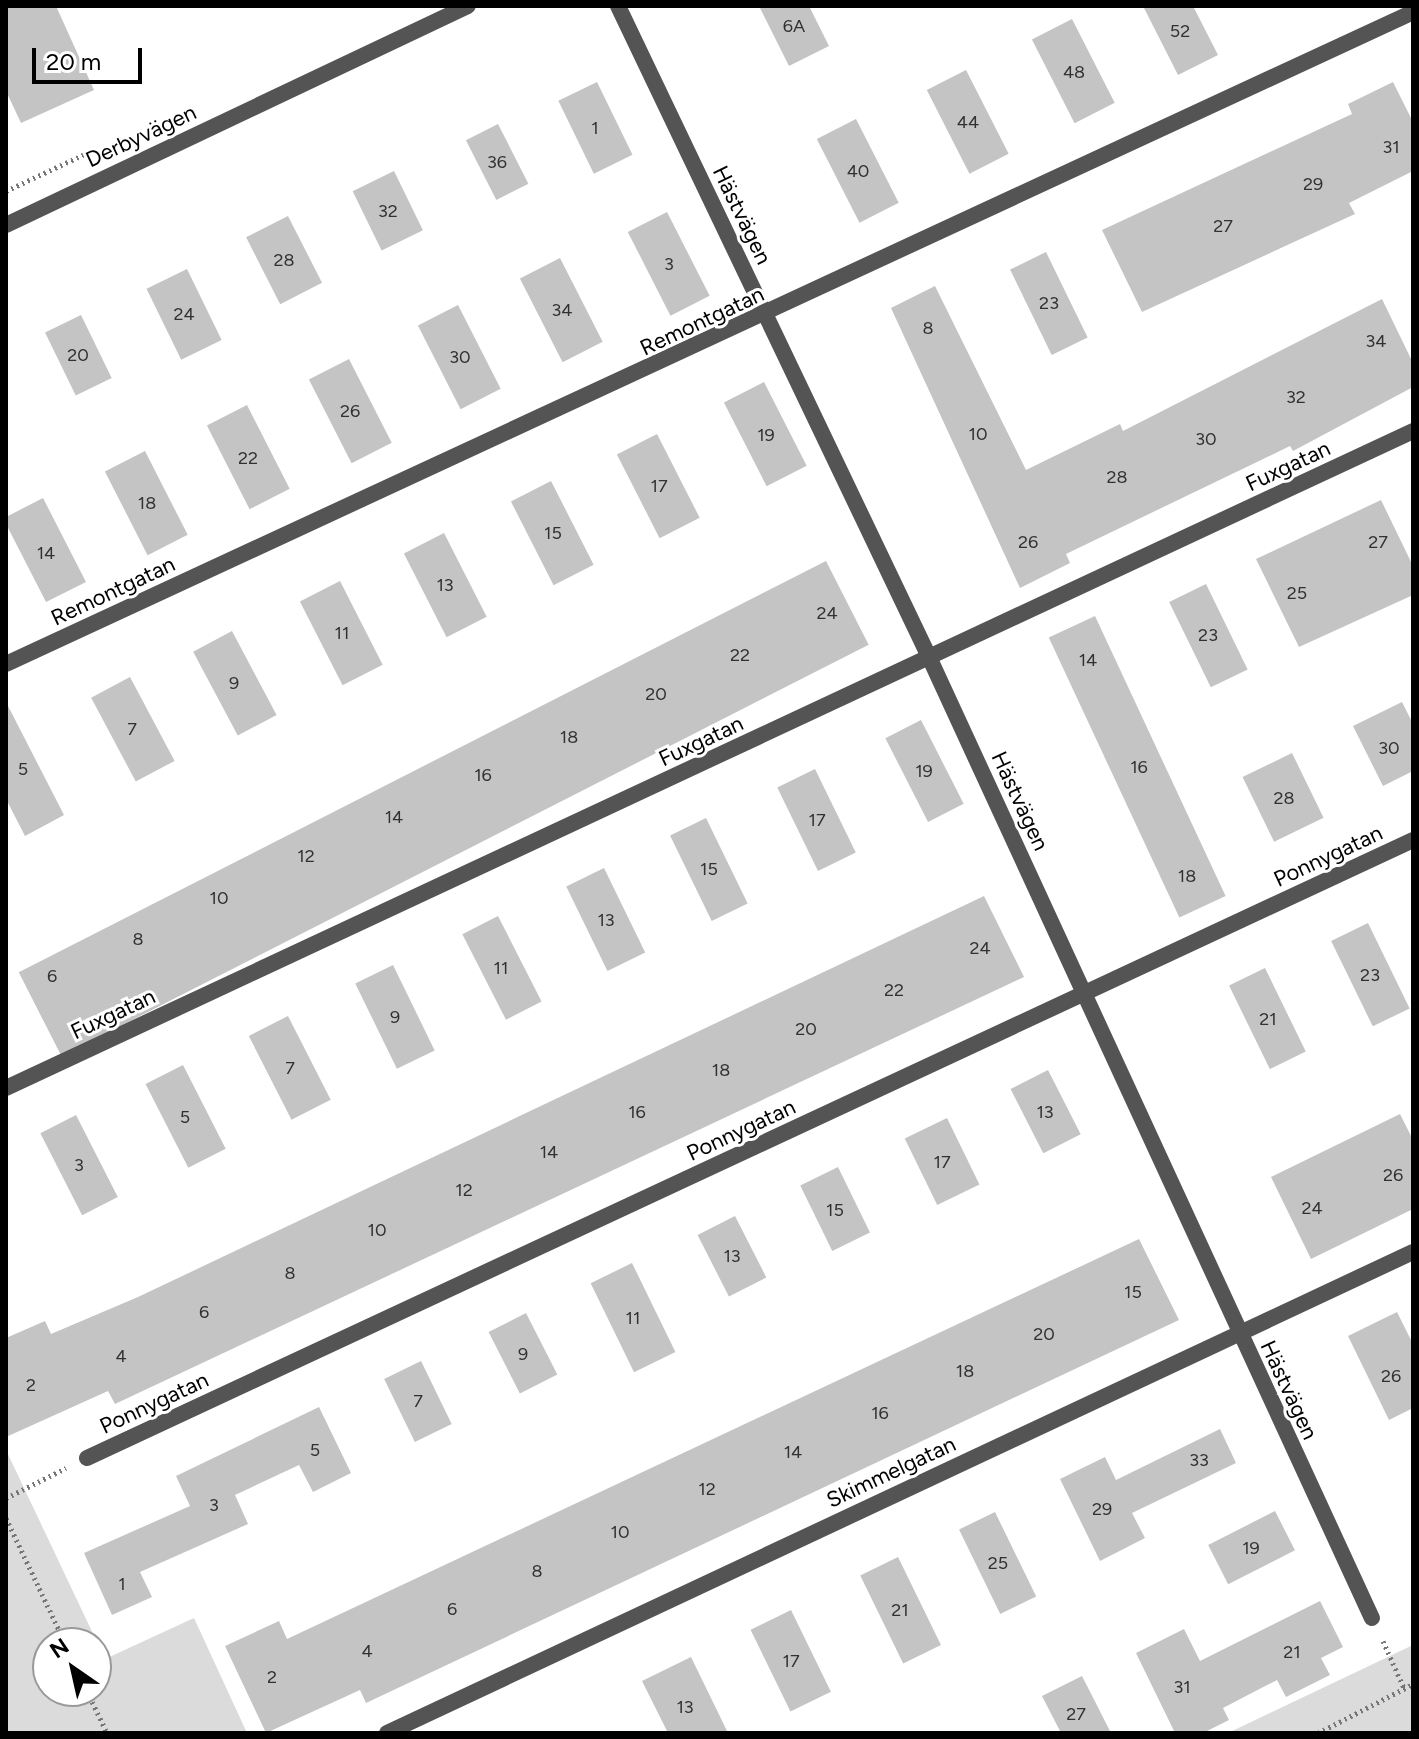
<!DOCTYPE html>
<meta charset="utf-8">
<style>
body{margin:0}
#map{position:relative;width:1419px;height:1739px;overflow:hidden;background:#fff;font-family:Figtree,sans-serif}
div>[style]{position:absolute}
.green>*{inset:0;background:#dbdbdb}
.building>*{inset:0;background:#c4c4c4;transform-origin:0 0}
.path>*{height:5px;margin-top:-2.5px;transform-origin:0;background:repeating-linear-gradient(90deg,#767676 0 2px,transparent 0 6px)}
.street>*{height:16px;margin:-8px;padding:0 8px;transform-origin:8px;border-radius:8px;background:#545454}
span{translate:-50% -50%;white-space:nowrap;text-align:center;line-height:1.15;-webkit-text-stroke:6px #fff;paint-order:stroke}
.number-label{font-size:18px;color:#313131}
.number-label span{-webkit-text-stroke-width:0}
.street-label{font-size:22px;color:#000}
.frame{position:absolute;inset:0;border:8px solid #000;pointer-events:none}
.north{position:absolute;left:32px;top:1627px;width:80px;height:80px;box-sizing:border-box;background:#fff;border:2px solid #999;border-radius:50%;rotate:326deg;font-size:22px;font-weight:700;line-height:32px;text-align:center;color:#000}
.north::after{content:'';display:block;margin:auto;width:28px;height:36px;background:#000;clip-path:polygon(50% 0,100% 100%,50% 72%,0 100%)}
.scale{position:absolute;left:32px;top:48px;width:110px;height:36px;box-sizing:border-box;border:4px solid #000;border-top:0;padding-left:10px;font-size:24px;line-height:28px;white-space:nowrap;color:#000;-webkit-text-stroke:6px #fff;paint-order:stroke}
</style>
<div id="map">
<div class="green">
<div style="clip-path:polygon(evenodd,6px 1450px,105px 1659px,194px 1618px,247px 1733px,6px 1733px,6px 1450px,48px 1643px,96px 1643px,96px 1691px,48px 1691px,48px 1643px)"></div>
<div style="clip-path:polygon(1413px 1645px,1413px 1733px,1228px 1733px)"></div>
</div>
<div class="building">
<div style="clip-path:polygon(6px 6px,56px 6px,94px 90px,21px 123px,6px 91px)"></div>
<div style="clip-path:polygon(759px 6px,809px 6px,829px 46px,789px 66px)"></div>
<div style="clip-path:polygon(1143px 6px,1193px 6px,1218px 55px,1178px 75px)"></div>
<div style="left:1072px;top:19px;width:94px;height:45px;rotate:63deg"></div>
<div style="left:966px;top:70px;width:94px;height:44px;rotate:63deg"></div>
<div style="left:597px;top:82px;width:81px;height:43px;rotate:64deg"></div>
<div style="clip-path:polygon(1393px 82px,1413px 122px,1413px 171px,1349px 203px,1355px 214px,1142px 312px,1102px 230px,1352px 114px,1348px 104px)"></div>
<div style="left:856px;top:119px;width:94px;height:44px;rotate:63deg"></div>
<div style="left:498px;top:124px;width:67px;height:36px;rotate:63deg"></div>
<div style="left:394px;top:171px;width:66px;height:46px;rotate:64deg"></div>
<div style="left:667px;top:212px;width:94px;height:44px;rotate:63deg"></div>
<div style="left:288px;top:216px;width:75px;height:47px;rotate:63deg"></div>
<div style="left:1046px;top:252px;width:95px;height:40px;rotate:64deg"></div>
<div style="left:560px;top:258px;width:94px;height:45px;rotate:63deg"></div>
<div style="left:187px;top:269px;width:79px;height:45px;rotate:64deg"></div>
<div style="clip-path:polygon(935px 286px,1026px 470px,1120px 424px,1123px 431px,1382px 299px,1413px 363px,1413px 387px,1293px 451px,1290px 446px,1066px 554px,1070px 563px,1020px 588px,891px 308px)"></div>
<div style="left:458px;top:305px;width:94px;height:45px;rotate:63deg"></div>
<div style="left:81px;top:315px;width:70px;height:40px;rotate:64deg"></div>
<div style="left:349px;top:359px;width:94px;height:45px;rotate:63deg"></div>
<div style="left:764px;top:382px;width:94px;height:45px;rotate:63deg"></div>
<div style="left:247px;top:405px;width:94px;height:45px;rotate:63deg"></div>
<div style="left:657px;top:434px;width:94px;height:45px;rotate:63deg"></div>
<div style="left:145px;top:451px;width:94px;height:45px;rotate:63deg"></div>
<div style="left:551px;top:481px;width:94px;height:45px;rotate:63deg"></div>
<div style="clip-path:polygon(43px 498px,86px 582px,46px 602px,6px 524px,6px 517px)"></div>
<div style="clip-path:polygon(1381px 500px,1413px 566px,1413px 595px,1299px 647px,1256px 559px)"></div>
<div style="left:444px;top:533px;width:94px;height:45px;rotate:63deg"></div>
<div style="left:826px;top:561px;width:94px;height:906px;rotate:63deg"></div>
<div style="left:340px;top:581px;width:94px;height:45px;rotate:63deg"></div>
<div style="left:1206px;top:584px;width:95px;height:41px;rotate:64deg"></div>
<div style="left:1095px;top:616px;width:309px;height:51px;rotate:65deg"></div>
<div style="left:232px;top:631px;width:95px;height:44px;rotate:62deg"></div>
<div style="left:130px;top:677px;width:95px;height:44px;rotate:62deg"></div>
<div style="clip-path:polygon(6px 702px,64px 815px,25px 836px,6px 799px)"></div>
<div style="clip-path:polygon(1402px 702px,1413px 724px,1413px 771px,1383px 786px,1353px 726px)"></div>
<div style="left:921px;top:720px;width:94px;height:40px;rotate:63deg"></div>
<div style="left:1292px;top:753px;width:72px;height:55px;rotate:64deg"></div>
<div style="left:815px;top:769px;width:93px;height:42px;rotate:64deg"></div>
<div style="left:706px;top:818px;width:95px;height:40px;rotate:64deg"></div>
<div style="left:604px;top:868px;width:94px;height:42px;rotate:64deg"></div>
<div style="clip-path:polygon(984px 896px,1024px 977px,115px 1404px,108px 1391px,6px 1437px,6px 1338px,45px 1321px,51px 1334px,138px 1297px)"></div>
<div style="left:498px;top:916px;width:96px;height:40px;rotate:63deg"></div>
<div style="left:1368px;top:923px;width:95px;height:41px;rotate:64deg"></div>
<div style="left:393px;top:965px;width:95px;height:42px;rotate:64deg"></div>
<div style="left:1265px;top:968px;width:93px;height:40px;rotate:64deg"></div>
<div style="left:288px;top:1016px;width:94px;height:44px;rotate:63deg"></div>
<div style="left:183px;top:1065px;width:94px;height:42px;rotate:63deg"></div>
<div style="left:1048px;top:1070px;width:72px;height:42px;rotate:63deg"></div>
<div style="clip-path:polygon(1400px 1114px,1413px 1140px,1413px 1209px,1311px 1259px,1271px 1177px)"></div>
<div style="left:76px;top:1115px;width:92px;height:40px;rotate:63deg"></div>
<div style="left:947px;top:1118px;width:74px;height:47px;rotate:64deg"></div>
<div style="left:838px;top:1167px;width:73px;height:42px;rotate:64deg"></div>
<div style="left:735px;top:1216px;width:69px;height:42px;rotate:63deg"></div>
<div style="clip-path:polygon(1139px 1239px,1179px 1320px,366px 1703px,360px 1690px,266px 1733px,225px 1646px,279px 1621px,287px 1639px)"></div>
<div style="left:632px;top:1263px;width:99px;height:46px;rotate:64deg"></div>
<div style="clip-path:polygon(1397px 1312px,1413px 1344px,1413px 1408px,1389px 1420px,1348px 1336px)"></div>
<div style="left:526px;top:1313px;width:69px;height:42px;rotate:63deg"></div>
<div style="left:421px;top:1361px;width:70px;height:41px;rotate:64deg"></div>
<div style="clip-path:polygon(319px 1407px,351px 1473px,313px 1492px,299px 1465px,235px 1495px,248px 1524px,140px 1572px,152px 1597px,112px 1615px,84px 1553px,190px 1506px,176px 1476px)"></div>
<div style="clip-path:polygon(1220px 1429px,1236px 1463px,1132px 1513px,1145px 1538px,1100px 1561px,1060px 1479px,1105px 1457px,1116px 1480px)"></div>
<div style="left:1275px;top:1511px;width:44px;height:75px;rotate:63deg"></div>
<div style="left:995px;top:1512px;width:94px;height:40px;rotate:64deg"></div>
<div style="left:898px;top:1557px;width:98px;height:42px;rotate:64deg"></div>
<div style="clip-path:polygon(1320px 1601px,1343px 1647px,1321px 1658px,1330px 1675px,1286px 1697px,1277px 1680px,1223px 1708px,1229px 1720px,1203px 1733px,1175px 1733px,1136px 1653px,1184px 1629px,1200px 1661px)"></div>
<div style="left:791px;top:1610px;width:91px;height:45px;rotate:64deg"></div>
<div style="clip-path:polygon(691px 1657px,728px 1733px,668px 1733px,642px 1681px)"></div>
<div style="clip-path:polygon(1082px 1676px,1111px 1733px,1061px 1733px,1042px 1696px)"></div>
</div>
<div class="path">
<div style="left:6px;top:191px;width:87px;rotate:-25.1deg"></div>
<div style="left:6px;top:1498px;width:67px;rotate:-26.6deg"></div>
<div style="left:6px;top:1518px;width:138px;rotate:64.7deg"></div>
<div style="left:1383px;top:1641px;width:51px;rotate:65.9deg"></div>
<div style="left:87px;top:1691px;width:47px;rotate:64.5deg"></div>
<div style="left:1318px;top:1733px;width:107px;rotate:-27.3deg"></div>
</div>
<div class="street">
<div style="left:618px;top:6px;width:724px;rotate:64.46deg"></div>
<div style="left:930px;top:659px;width:1056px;rotate:65.26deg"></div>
<div style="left:6px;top:225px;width:511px;rotate:-25.36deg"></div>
<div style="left:6px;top:664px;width:1551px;rotate:-24.86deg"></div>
<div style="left:6px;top:1088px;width:1553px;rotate:-25.03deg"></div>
<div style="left:87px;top:1458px;width:1463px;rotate:-24.99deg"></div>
<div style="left:387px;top:1733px;width:1133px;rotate:-25.12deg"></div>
</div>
<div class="number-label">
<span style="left:794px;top:26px">6A</span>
<span style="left:1180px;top:31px">52</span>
<span style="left:1074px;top:72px">48</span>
<span style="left:968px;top:122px">44</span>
<span style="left:595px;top:128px">1</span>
<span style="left:1391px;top:147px">31</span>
<span style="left:497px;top:162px">36</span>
<span style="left:858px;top:171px">40</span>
<span style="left:1313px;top:184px">29</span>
<span style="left:388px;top:211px">32</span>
<span style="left:1223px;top:226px">27</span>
<span style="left:284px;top:260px">28</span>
<span style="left:669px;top:264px">3</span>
<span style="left:1049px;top:303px">23</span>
<span style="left:562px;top:310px">34</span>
<span style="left:184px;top:314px">24</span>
<span style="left:928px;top:328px">8</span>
<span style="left:1376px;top:341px">34</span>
<span style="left:78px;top:355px">20</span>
<span style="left:460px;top:357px">30</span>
<span style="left:1296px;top:397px">32</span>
<span style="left:350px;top:411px">26</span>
<span style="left:978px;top:434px">10</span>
<span style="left:766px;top:435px">19</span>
<span style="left:1206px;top:439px">30</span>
<span style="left:248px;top:458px">22</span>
<span style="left:1117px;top:477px">28</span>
<span style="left:659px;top:486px">17</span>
<span style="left:147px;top:503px">18</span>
<span style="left:553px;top:533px">15</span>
<span style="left:1028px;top:542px">26</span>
<span style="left:1378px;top:542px">27</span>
<span style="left:46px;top:553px">14</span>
<span style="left:445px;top:585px">13</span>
<span style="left:1297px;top:593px">25</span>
<span style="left:827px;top:613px">24</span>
<span style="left:342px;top:633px">11</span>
<span style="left:1208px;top:635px">23</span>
<span style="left:740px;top:655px">22</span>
<span style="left:1088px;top:660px">14</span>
<span style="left:234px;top:683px">9</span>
<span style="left:656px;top:694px">20</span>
<span style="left:132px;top:729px">7</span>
<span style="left:569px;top:737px">18</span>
<span style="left:1389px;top:748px">30</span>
<span style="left:1139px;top:767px">16</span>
<span style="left:23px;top:769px">5</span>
<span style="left:924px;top:771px">19</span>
<span style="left:483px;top:775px">16</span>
<span style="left:1284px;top:798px">28</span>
<span style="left:394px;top:817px">14</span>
<span style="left:817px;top:820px">17</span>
<span style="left:306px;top:856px">12</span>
<span style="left:709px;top:869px">15</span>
<span style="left:1187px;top:876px">18</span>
<span style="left:219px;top:898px">10</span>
<span style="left:606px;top:920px">13</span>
<span style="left:138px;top:939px">8</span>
<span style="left:980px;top:948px">24</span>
<span style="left:501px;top:968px">11</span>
<span style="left:1370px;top:975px">23</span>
<span style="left:52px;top:976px">6</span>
<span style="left:894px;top:990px">22</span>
<span style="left:395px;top:1017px">9</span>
<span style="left:1268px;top:1019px">21</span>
<span style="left:806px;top:1029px">20</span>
<span style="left:290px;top:1068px">7</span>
<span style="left:721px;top:1070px">18</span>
<span style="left:637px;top:1112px">16</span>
<span style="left:1045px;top:1112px">13</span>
<span style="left:185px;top:1117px">5</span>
<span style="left:549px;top:1152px">14</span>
<span style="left:942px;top:1162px">17</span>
<span style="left:79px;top:1165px">3</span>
<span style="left:1393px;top:1175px">26</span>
<span style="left:464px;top:1190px">12</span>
<span style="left:1312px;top:1208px">24</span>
<span style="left:835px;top:1210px">15</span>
<span style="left:377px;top:1230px">10</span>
<span style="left:732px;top:1256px">13</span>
<span style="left:290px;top:1273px">8</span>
<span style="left:1133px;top:1292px">15</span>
<span style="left:204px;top:1312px">6</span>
<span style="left:633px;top:1318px">11</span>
<span style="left:1044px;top:1334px">20</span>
<span style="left:523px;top:1354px">9</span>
<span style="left:121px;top:1356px">4</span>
<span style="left:965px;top:1371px">18</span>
<span style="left:1391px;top:1376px">26</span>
<span style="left:31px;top:1385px">2</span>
<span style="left:418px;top:1401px">7</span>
<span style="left:880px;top:1413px">16</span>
<span style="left:315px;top:1450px">5</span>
<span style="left:793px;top:1452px">14</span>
<span style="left:1199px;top:1460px">33</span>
<span style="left:707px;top:1489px">12</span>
<span style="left:214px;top:1505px">3</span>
<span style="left:1102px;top:1509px">29</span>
<span style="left:620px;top:1532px">10</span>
<span style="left:1251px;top:1548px">19</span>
<span style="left:998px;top:1563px">25</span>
<span style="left:537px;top:1571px">8</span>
<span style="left:122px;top:1584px">1</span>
<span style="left:452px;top:1609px">6</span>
<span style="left:900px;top:1610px">21</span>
<span style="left:367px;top:1651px">4</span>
<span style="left:1292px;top:1652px">21</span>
<span style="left:791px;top:1661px">17</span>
<span style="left:272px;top:1677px">2</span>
<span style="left:1182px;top:1687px">31</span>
<span style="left:685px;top:1707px">13</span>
<span style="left:1076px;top:1714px">27</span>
</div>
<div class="street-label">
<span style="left:141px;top:136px;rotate:-25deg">Derbyvägen</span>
<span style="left:742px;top:215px;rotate:64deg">Hästvägen</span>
<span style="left:702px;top:321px;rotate:-25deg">Remontgatan</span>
<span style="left:1288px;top:466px;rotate:-25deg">Fuxgatan</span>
<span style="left:113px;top:591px;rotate:-25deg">Remontgatan</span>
<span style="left:701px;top:741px;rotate:-25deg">Fuxgatan</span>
<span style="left:1020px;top:801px;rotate:65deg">Hästvägen</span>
<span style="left:1328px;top:856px;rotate:-25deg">Ponnygatan</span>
<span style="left:113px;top:1014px;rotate:-25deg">Fuxgatan</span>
<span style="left:741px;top:1130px;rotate:-25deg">Ponnygatan</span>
<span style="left:1289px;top:1390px;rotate:65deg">Hästvägen</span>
<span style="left:154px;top:1403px;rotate:-25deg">Ponnygatan</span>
<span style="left:891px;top:1472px;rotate:-25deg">Skimmelgatan</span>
</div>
<div class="frame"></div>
<div class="north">N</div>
<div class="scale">20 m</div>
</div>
